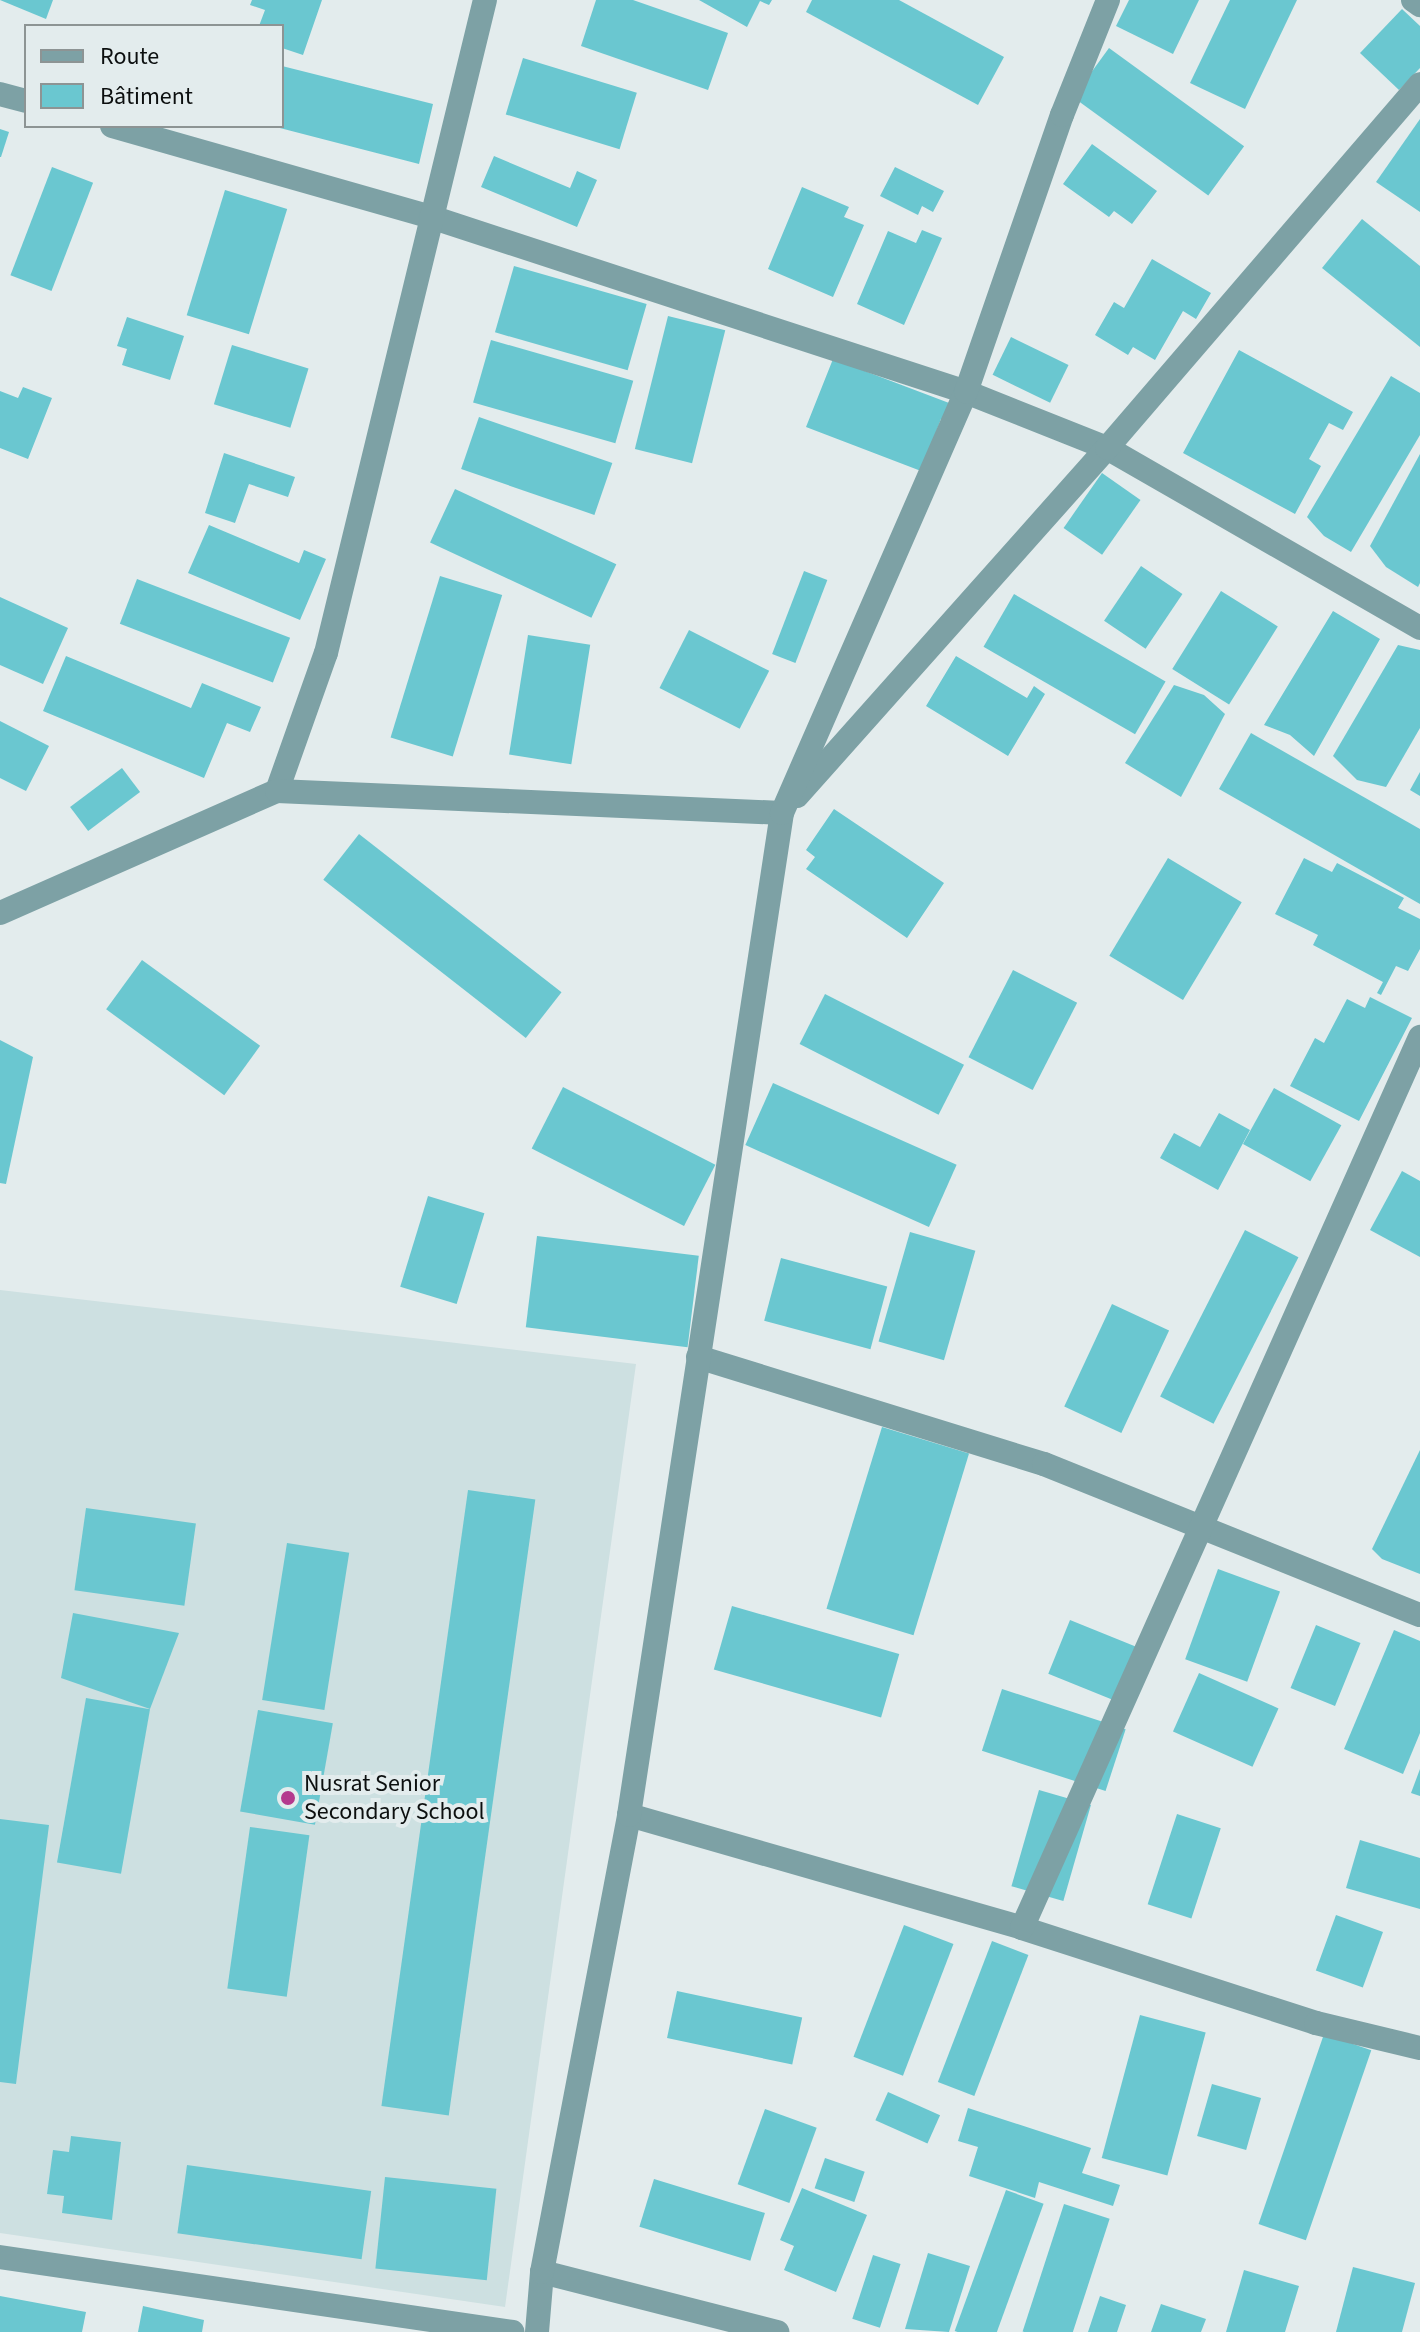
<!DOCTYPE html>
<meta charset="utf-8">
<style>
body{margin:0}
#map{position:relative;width:1420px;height:2332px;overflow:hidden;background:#e3eced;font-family:"Source Sans 3",sans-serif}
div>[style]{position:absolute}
.built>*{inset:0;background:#cde0e1}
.building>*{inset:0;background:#6ac7d0;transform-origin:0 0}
.minor>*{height:24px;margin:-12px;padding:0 12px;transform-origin:12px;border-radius:12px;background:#7da1a5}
.dots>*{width:22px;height:22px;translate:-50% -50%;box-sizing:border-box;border:4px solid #e3eced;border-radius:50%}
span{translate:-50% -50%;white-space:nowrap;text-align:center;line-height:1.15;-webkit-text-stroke:8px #e3eced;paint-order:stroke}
.poi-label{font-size:24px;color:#0c0f0f}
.left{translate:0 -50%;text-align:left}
.legend{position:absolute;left:24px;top:24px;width:260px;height:104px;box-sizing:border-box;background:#e3eced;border:2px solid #8d9494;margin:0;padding:10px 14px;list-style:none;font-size:24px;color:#0c0f0f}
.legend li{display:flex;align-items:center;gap:16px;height:40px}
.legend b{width:40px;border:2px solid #8d9494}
</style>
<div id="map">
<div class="built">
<div style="clip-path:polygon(0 1290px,636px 1364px,505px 2307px,0 2233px)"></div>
</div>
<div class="building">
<div style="clip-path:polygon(0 0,53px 0,46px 19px)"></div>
<div style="clip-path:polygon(252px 0,322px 0,303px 55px,282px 48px,282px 26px,259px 26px,265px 10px,250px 5px)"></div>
<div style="clip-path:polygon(596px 0,633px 0,728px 33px,708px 90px,581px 46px)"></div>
<div style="clip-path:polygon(699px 0,772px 0,769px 5px,760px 1px,747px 27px)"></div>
<div style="clip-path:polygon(812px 0,899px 0,1004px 57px,978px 105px,806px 12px)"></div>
<div style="clip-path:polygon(1129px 0,1199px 0,1173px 54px,1116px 26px)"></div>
<div style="clip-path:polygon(1230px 0,1297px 0,1245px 109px,1190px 83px)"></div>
<div style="clip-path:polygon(1402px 9px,1420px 26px,1420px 68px,1399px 90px,1360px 53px)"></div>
<div style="left:1109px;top:48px;width:167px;height:61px;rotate:36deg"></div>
<div style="left:523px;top:58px;width:119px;height:59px;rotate:17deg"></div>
<div style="clip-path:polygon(282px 66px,433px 104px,419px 164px,276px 127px,282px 126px)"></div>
<div style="clip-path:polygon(1420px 119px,1420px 212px,1376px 182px)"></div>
<div style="clip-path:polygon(0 129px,9px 132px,1px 157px,0 157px)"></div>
<div style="clip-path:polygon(1092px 144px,1157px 191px,1132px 224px,1114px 211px,1109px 217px,1063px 184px)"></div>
<div style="clip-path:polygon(494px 156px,570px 188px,577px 171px,597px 180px,577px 227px,481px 187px)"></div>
<div style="left:52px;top:167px;width:44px;height:116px;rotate:21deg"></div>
<div style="clip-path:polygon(895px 167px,944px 191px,933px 212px,922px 206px,918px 215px,880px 196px)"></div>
<div style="clip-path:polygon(802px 187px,849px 207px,844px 217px,864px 225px,833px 297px,768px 269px)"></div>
<div style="left:225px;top:190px;width:65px;height:131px;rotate:17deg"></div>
<div style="clip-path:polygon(1362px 219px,1420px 266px,1420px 347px,1322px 268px)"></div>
<div style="clip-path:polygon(922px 230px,942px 238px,904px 325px,857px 304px,888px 231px,916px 243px)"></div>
<div style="clip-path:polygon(1152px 259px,1211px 293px,1196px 319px,1183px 311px,1155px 360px,1133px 347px,1128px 355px,1095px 335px,1114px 302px,1124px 308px)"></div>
<div style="left:514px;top:266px;width:138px;height:69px;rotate:16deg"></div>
<div style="left:668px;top:316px;width:59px;height:137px;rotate:14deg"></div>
<div style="clip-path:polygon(127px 317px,184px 336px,170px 380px,122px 365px,127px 349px,117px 346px)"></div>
<div style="left:1011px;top:337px;width:64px;height:42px;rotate:26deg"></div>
<div style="left:491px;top:340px;width:148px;height:65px;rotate:16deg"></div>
<div style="left:232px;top:345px;width:80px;height:62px;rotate:17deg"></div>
<div style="clip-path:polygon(1239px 350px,1353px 412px,1343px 430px,1329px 423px,1309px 459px,1321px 466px,1295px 514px,1183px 453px)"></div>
<div style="clip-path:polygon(833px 359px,957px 406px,951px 423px,941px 419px,921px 471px,806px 427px)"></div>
<div style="clip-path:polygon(1391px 376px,1420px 393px,1420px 435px,1351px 552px,1324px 536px,1307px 517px)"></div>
<div style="clip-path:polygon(23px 387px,52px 398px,28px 459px,0 448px,0 391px,18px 398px)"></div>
<div style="left:479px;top:417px;width:141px;height:55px;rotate:19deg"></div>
<div style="clip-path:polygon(224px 453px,295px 477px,288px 497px,249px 484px,235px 523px,205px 513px)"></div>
<div style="clip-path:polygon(1420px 454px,1420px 583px,1418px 587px,1386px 567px,1370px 546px)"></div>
<div style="left:1102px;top:473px;width:47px;height:67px;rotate:35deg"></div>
<div style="left:455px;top:489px;width:178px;height:59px;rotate:25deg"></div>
<div style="clip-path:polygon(209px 525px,299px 563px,304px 550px,326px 559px,300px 620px,188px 573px)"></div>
<div style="left:1141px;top:566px;width:50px;height:66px;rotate:34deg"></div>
<div style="left:804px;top:571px;width:25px;height:89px;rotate:21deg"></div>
<div style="left:440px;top:576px;width:65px;height:169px;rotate:17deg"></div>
<div style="left:137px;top:579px;width:164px;height:48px;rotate:21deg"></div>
<div style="left:1221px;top:591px;width:67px;height:92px;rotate:32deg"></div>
<div style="left:1014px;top:594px;width:175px;height:61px;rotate:30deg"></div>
<div style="clip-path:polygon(0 597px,68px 628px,43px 684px,0 665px)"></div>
<div style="clip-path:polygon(1333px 611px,1380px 639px,1314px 756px,1290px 735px,1264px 725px)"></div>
<div style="left:689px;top:630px;width:90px;height:65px;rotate:27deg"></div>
<div style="left:528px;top:635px;width:63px;height:121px;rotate:9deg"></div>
<div style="clip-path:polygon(1398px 645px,1420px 650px,1420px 728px,1386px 787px,1357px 780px,1333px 756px)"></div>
<div style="clip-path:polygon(66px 656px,191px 708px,202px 683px,261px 707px,250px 732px,227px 723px,204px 778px,43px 711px)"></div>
<div style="clip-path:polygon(956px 656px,1027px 698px,1034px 686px,1045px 694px,1008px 756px,926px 706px)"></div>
<div style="clip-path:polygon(1174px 685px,1204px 695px,1225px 714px,1181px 797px,1125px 763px)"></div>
<div style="clip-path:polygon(0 721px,49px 746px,26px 791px,0 778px)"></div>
<div style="clip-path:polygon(1251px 733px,1420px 829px,1420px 904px,1219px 789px)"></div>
<div style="left:122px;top:768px;width:30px;height:65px;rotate:53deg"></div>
<div style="clip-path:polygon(1420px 772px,1420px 796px,1410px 790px)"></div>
<div style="clip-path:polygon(834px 809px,944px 883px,907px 938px,806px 869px,815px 857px,806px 850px)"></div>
<div style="left:359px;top:834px;width:257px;height:58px;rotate:38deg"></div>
<div style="left:1168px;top:858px;width:86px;height:114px;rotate:31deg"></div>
<div style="clip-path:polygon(1304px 858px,1332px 872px,1337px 863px,1404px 898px,1398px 908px,1420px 919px,1420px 949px,1408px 971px,1396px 966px,1381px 995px,1377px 993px,1383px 982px,1313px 945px,1318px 935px,1275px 914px)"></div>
<div style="left:142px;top:960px;width:146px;height:61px;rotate:36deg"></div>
<div style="left:1013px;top:970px;width:72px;height:98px;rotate:27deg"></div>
<div style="left:825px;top:994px;width:156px;height:56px;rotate:27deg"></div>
<div style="clip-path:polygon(1370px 997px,1412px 1018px,1359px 1121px,1290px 1086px,1315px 1038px,1324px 1043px,1347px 999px,1365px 1008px)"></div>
<div style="clip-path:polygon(0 1040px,33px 1057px,6px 1184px,0 1183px)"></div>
<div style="left:773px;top:1083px;width:201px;height:68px;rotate:24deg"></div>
<div style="left:563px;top:1087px;width:171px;height:69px;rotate:27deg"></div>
<div style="left:1274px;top:1088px;width:77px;height:64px;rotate:29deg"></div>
<div style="clip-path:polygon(1219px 1113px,1250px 1130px,1218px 1190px,1160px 1158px,1174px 1133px,1200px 1147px)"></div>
<div style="clip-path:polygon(1402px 1171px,1420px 1181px,1420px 1257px,1370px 1230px)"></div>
<div style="left:428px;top:1196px;width:59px;height:95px;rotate:17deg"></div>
<div style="left:1245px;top:1230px;width:60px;height:187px;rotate:27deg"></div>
<div style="left:910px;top:1232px;width:68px;height:114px;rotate:16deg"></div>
<div style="left:537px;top:1236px;width:163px;height:92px;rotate:7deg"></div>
<div style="left:781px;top:1258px;width:110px;height:65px;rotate:15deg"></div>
<div style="left:1112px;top:1304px;width:63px;height:113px;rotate:25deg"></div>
<div style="left:882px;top:1427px;width:91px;height:190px;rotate:17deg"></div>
<div style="clip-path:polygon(1420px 1450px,1420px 1574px,1382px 1559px,1372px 1549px)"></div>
<div style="left:468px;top:1490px;width:68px;height:622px;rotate:8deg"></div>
<div style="left:86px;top:1508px;width:111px;height:83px;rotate:8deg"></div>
<div style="left:287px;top:1543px;width:63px;height:159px;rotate:9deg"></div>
<div style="left:1218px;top:1569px;width:66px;height:96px;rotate:20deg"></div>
<div style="left:732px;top:1606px;width:174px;height:66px;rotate:16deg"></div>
<div style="clip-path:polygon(73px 1613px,179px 1633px,150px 1709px,61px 1678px)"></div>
<div style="left:1070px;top:1620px;width:90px;height:58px;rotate:22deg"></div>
<div style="left:1316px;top:1625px;width:48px;height:68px;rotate:22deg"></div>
<div style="clip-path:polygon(1394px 1630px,1420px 1641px,1420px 1733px,1403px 1774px,1344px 1749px)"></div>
<div style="left:1199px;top:1673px;width:87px;height:64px;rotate:24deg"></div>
<div style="left:1002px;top:1689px;width:130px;height:65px;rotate:18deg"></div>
<div style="left:86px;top:1698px;width:65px;height:167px;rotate:10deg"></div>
<div style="left:258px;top:1710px;width:76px;height:103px;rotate:10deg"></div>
<div style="clip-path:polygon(1420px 1769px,1420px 1796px,1411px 1793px)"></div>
<div style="left:1039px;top:1790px;width:54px;height:100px;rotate:16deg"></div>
<div style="left:1177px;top:1814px;width:46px;height:95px;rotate:18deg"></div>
<div style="clip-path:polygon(0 1819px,49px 1825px,16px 2084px,0 2082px)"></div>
<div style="left:250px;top:1827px;width:60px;height:163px;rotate:8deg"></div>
<div style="clip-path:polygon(1360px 1840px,1420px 1858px,1420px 1909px,1346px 1888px)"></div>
<div style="left:1336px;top:1915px;width:50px;height:59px;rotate:20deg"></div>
<div style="left:904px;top:1925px;width:53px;height:141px;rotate:21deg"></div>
<div style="left:992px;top:1941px;width:39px;height:151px;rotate:21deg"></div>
<div style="left:677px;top:1991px;width:128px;height:48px;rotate:12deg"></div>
<div style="left:1140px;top:2015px;width:68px;height:148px;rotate:15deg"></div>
<div style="left:1324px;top:2034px;width:50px;height:201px;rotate:19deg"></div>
<div style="left:1212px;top:2084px;width:51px;height:54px;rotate:16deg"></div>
<div style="left:888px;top:2092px;width:57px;height:31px;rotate:24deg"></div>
<div style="clip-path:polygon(968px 2108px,1091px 2148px,1082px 2173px,1120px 2185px,1113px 2206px,1039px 2182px,1035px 2198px,969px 2176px,978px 2147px,958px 2141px)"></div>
<div style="left:765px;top:2109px;width:55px;height:80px;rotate:20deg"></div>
<div style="clip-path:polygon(71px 2136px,121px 2142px,112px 2220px,62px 2213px,64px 2196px,47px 2194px,53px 2150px,69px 2152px)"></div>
<div style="left:825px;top:2158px;width:42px;height:32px;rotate:19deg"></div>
<div style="left:187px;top:2165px;width:186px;height:69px;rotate:8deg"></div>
<div style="left:385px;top:2177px;width:112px;height:92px;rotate:6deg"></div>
<div style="left:654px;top:2179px;width:116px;height:50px;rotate:17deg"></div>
<div style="clip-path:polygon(802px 2188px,867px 2215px,836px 2292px,784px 2270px,794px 2246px,780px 2240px)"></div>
<div style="left:1006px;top:2190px;width:40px;height:150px;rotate:20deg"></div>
<div style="left:1064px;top:2204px;width:48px;height:134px;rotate:18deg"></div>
<div style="clip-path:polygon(928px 2253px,970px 2266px,949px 2332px,905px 2329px)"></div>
<div style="left:873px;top:2255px;width:29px;height:67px;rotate:18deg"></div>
<div style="clip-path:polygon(1353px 2267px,1415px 2283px,1402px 2332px,1336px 2332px)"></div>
<div style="clip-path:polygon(1244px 2270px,1299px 2286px,1285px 2332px,1226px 2332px)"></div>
<div style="clip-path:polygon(0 2296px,86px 2312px,82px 2332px,0 2332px)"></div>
<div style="clip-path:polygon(1100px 2296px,1126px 2305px,1117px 2332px,1088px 2332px)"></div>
<div style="clip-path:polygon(1161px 2304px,1206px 2319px,1201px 2332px,1151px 2332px)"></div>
<div style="clip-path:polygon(143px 2306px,204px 2320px,202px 2332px,138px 2332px)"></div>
</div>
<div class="minor">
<div style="left:1413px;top:0;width:9px;rotate:36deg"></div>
<div style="left:0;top:94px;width:27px;rotate:15deg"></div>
<div style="left:112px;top:126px;width:332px;rotate:15.9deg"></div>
<div style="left:431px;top:217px;width:563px;rotate:18.11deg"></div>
<div style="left:966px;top:392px;width:152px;rotate:21.7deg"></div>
<div style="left:1107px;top:448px;width:361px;rotate:29.9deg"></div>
<div style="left:277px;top:791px;width:146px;rotate:-70.5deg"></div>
<div style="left:326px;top:653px;width:672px;rotate:-76.32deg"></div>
<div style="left:797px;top:796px;width:466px;rotate:-48.3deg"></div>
<div style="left:1107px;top:448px;width:480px;rotate:-49.3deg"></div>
<div style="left:0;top:913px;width:303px;rotate:-23.8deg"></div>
<div style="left:277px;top:791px;width:505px;rotate:2.49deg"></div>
<div style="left:698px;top:1357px;width:362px;rotate:17.2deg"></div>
<div style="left:1044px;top:1464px;width:405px;rotate:21.9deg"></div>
<div style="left:629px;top:1815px;width:409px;rotate:16deg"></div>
<div style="left:1022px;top:1928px;width:309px;rotate:17.9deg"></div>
<div style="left:1316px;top:2023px;width:107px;rotate:13.5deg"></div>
<div style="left:1022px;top:1928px;width:976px;rotate:-65.93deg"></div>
<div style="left:0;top:2257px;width:518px;rotate:8.32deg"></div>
<div style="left:542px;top:2272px;width:243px;rotate:14.3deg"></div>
<div style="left:537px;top:2332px;width:60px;rotate:-85.2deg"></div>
<div style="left:542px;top:2272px;width:465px;rotate:-79.2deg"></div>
<div style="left:629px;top:1815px;width:1014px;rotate:-81.32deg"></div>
<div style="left:782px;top:813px;width:459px;rotate:-66.4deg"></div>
<div style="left:966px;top:392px;width:293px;rotate:-70.9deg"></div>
<div style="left:1062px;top:115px;width:124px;rotate:-68.2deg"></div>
</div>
<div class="dots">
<div style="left:288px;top:1798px;background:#b43a8e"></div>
</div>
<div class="poi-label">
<span class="left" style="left:304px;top:1798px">Nusrat Senior<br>Secondary School</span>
</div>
<ul class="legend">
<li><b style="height:10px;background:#7da1a5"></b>Route</li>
<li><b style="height:22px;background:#6ac7d0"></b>Bâtiment</li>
</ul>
</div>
